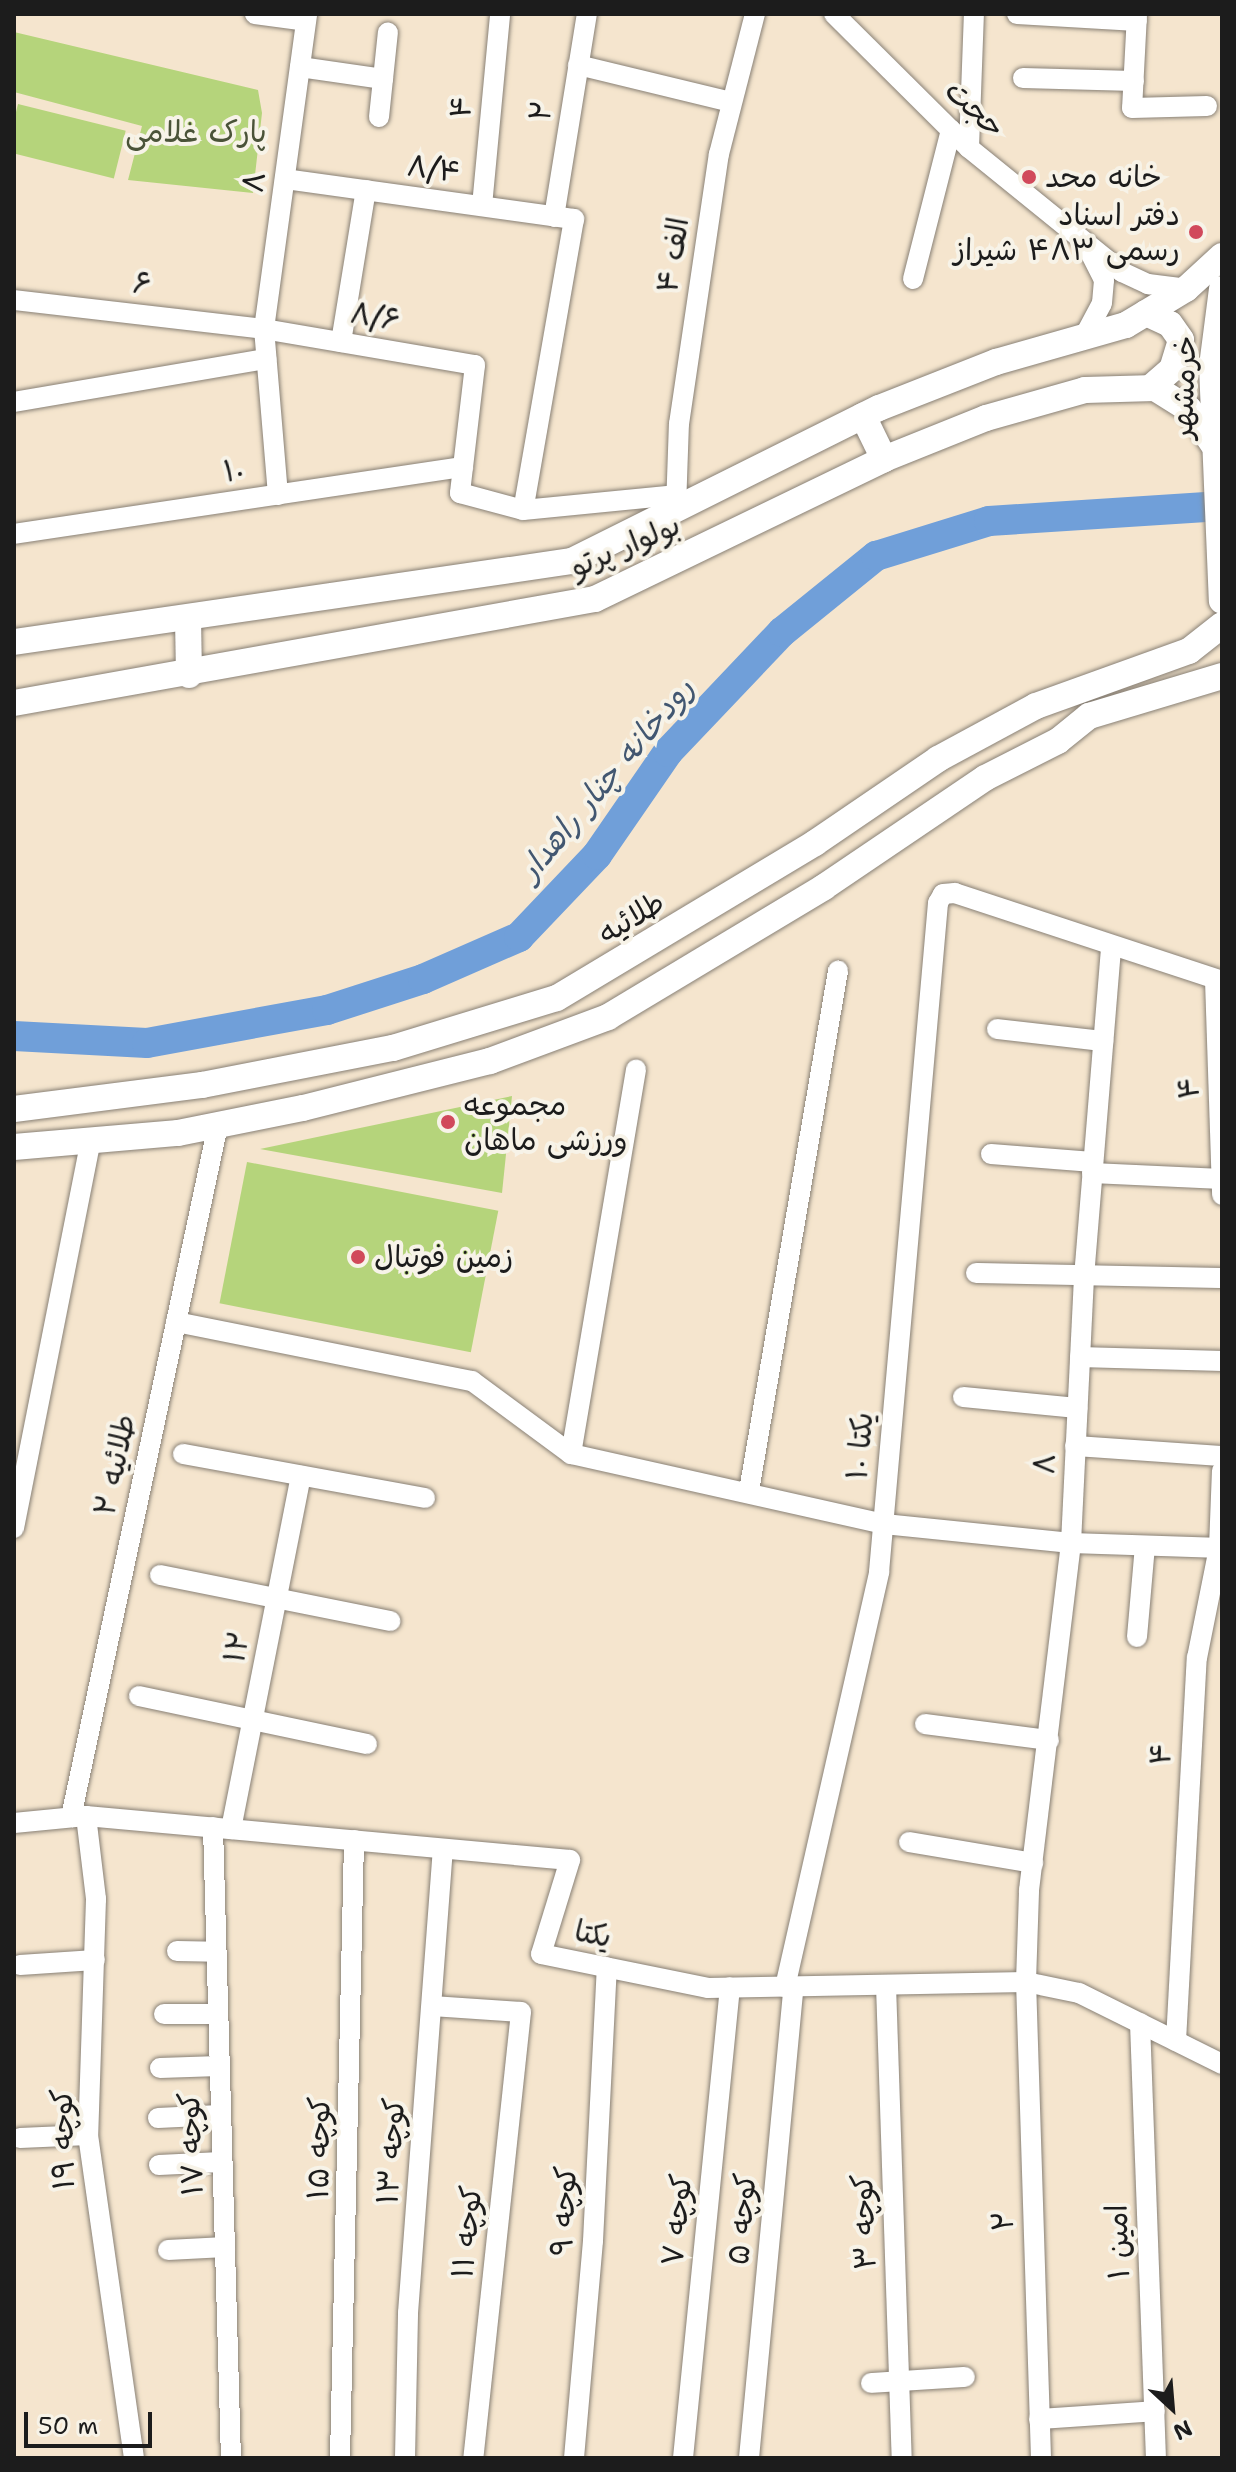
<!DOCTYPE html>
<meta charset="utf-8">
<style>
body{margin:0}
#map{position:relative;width:1236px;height:2472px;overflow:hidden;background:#f5e5ce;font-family:"Shantell Sans","Playpen Sans Arabic",sans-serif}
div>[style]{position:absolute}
.green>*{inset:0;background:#b5d47b;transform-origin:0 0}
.river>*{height:30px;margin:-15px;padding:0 15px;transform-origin:15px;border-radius:15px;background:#709fd9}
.roads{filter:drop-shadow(0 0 2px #888075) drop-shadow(0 0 2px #888075)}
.minor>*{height:20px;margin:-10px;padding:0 10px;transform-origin:10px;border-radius:10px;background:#fff}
.major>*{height:26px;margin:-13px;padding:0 13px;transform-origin:13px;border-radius:13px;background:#fff}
.dots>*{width:22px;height:22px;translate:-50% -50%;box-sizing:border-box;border:4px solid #f7f3e8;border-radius:50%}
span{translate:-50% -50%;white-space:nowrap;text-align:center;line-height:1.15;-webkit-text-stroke:8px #f7f3e8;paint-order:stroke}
.street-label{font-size:30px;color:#1c1c1c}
.park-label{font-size:30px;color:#4a5338}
.poi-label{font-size:30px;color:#1c1c1c}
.left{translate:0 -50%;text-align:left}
.right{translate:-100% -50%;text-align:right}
.water-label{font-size:32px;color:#425771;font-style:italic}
.frame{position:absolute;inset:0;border:16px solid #1c1c1c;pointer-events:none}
.north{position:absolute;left:1132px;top:2368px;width:80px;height:80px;-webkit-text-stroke:6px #f7f3e8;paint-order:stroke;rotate:154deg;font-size:22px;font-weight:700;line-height:32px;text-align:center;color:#1c1c1c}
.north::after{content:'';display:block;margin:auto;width:28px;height:36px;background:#1c1c1c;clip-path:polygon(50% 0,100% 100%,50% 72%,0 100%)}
.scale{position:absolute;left:24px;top:2412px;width:128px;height:36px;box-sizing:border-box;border:4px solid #1c1c1c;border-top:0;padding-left:10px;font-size:24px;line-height:28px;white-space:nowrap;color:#1c1c1c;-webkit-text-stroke:6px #f7f3e8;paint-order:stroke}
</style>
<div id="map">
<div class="green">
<div style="clip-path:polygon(14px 32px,258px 90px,262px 113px,253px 193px,128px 180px,142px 126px,14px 92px)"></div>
<div style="left:18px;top:104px;width:111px;height:49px;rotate:14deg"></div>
<div style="clip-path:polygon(512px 1096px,502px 1193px,260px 1149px)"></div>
<div style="left:247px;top:1162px;width:256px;height:144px;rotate:11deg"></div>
</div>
<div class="river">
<div style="left:14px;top:1036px;width:133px;rotate:3deg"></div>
<div style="left:147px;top:1043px;width:183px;rotate:-10.4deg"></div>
<div style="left:327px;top:1010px;width:101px;rotate:-17.9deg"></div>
<div style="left:423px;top:979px;width:105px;rotate:-23.6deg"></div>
<div style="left:519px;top:937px;width:113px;rotate:-46.4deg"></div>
<div style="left:597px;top:855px;width:125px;rotate:-55.4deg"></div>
<div style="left:668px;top:752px;width:166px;rotate:-46.5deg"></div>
<div style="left:782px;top:632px;width:121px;rotate:-39deg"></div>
<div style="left:876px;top:556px;width:118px;rotate:-17.2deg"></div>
<div style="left:989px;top:521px;width:233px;rotate:-3.7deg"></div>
</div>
<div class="roads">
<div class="minor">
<div style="left:255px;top:14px;width:51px;rotate:7.8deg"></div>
<div style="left:834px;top:14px;width:190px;rotate:44.8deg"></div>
<div style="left:969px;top:148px;width:197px;rotate:39deg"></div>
<div style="left:1122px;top:272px;width:29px;rotate:25deg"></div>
<div style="left:1148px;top:284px;width:38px;rotate:7deg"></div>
<div style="left:1017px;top:14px;width:120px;rotate:3.3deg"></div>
<div style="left:1137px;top:14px;width:94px;rotate:93deg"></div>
<div style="left:1132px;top:108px;width:75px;rotate:-1.5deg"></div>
<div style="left:578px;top:65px;width:157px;rotate:13.6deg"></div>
<div style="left:300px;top:67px;width:84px;rotate:8.2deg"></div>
<div style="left:1023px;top:78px;width:111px;rotate:1.5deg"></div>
<div style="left:379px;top:117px;width:85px;rotate:-84deg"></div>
<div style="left:969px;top:148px;width:134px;rotate:-87.9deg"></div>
<div style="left:285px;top:179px;width:292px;rotate:7.9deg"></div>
<div style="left:574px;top:219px;width:295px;rotate:99.9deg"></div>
<div style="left:482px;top:206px;width:193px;rotate:-84.6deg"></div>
<div style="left:554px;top:217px;width:206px;rotate:-80.8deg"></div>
<div style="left:913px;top:279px;width:154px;rotate:-75.7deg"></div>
<div style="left:14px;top:300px;width:252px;rotate:6.6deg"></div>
<div style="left:264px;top:329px;width:214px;rotate:9.7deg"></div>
<div style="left:475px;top:365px;width:129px;rotate:96.7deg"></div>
<div style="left:460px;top:493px;width:65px;rotate:15.1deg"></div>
<div style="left:523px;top:510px;width:153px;rotate:-5.6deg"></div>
<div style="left:1084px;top:337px;width:38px;rotate:-62deg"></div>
<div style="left:1102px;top:303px;width:23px;rotate:-85deg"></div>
<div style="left:1104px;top:280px;width:35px;rotate:-117deg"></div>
<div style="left:341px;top:342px;width:154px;rotate:-80.7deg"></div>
<div style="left:14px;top:402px;width:256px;rotate:-9.7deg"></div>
<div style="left:278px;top:495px;width:167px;rotate:-94.8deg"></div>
<div style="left:264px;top:329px;width:318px;rotate:-82.2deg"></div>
<div style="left:676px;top:508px;width:84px;rotate:-88deg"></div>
<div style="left:679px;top:424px;width:273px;rotate:-81.6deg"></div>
<div style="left:719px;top:154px;width:145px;rotate:-75.6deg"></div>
<div style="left:14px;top:534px;width:454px;rotate:-8.5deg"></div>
<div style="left:1215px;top:980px;width:215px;rotate:88.1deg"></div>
<div style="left:997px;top:1029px;width:107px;rotate:6.5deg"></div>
<div style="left:991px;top:1154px;width:102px;rotate:4.5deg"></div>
<div style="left:1092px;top:1173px;width:130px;rotate:2.6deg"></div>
<div style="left:976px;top:1273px;width:246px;rotate:1.2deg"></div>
<div style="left:176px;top:1322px;width:302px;rotate:11.3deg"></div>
<div style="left:472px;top:1381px;width:123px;rotate:36.4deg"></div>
<div style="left:571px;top:1454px;width:321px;rotate:12.6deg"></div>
<div style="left:884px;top:1524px;width:188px;rotate:5.8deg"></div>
<div style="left:1071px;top:1543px;width:151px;rotate:1.9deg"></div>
<div style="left:1080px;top:1357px;width:142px;rotate:1.6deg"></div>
<div style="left:963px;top:1397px;width:115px;rotate:5.5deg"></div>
<div style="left:1075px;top:1446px;width:147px;rotate:3.9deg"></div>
<div style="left:183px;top:1454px;width:246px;rotate:10.3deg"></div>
<div style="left:571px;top:1454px;width:390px;rotate:-80.4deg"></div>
<div style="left:749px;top:1491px;width:528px;rotate:-80.29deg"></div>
<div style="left:14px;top:1528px;width:391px;rotate:-78.8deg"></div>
<div style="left:160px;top:1575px;width:235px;rotate:11.3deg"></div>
<div style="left:1137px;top:1637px;width:91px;rotate:-85deg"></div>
<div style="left:139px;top:1696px;width:233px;rotate:11.9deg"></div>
<div style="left:925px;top:1724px;width:125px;rotate:7.4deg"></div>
<div style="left:86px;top:1816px;width:84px;rotate:83.1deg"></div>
<div style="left:96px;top:1899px;width:236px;rotate:91.9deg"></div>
<div style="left:88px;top:2135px;width:326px;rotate:81.9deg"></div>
<div style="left:71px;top:1817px;width:707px;rotate:-78.01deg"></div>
<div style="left:14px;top:1823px;width:72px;rotate:-5.6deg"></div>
<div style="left:86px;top:1816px;width:486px;rotate:5.2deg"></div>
<div style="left:570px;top:1860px;width:98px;rotate:107.1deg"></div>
<div style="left:541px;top:1954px;width:170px;rotate:11.5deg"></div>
<div style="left:708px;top:1988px;width:318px;rotate:-1.1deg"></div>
<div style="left:1026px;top:1982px;width:54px;rotate:11.7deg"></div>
<div style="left:1079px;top:1993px;width:160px;rotate:26.4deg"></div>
<div style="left:213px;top:1827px;width:631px;rotate:88.37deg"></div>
<div style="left:231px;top:1829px;width:360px;rotate:-78.8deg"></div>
<div style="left:909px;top:1842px;width:126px;rotate:9.6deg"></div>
<div style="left:177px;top:1951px;width:39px;rotate:1deg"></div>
<div style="left:20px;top:1965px;width:75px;rotate:-3.8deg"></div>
<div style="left:886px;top:1985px;width:473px;rotate:88.1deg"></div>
<div style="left:785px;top:1987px;width:426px;rotate:-77.2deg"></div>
<div style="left:879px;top:1572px;width:672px;rotate:-84.96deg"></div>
<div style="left:938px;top:903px;width:10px;rotate:-61deg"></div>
<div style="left:943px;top:894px;width:12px;rotate:-5deg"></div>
<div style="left:955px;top:893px;width:281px;rotate:18.2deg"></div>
<div style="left:432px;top:2006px;width:89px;rotate:3.9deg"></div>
<div style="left:521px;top:2012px;width:449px;rotate:96.1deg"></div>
<div style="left:164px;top:2014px;width:54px"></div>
<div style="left:1140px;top:2023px;width:435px;rotate:87.9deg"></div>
<div style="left:1176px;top:2041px;width:384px;rotate:-86.9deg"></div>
<div style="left:1197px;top:1658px;width:112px;rotate:-78.7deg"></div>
<div style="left:1219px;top:1548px;width:77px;rotate:-87.8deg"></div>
<div style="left:160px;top:2068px;width:59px;rotate:-1.9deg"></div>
<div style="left:158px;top:2118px;width:62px;rotate:-2.8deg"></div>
<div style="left:20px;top:2138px;width:68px;rotate:-2.5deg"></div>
<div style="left:159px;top:2165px;width:62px;rotate:-2.8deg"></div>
<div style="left:168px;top:2250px;width:57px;rotate:-3deg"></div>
<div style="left:871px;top:2383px;width:94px;rotate:-3.7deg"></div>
<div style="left:1039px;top:2419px;width:116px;rotate:-3.9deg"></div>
<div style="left:340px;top:2458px;width:618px;rotate:-88.7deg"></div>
<div style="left:405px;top:2458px;width:145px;rotate:-88.8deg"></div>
<div style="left:408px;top:2313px;width:465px;rotate:-85.7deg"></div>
<div style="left:574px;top:2458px;width:218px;rotate:-85deg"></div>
<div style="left:593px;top:2241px;width:274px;rotate:-87.1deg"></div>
<div style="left:683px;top:2458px;width:473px;rotate:-84.3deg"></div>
<div style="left:749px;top:2458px;width:474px;rotate:-84.6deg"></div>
<div style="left:1041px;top:2458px;width:476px;rotate:-91.8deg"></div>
<div style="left:1026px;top:1982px;width:92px;rotate:-88.1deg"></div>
<div style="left:1029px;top:1890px;width:350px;rotate:-83.1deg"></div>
<div style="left:1071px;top:1543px;width:266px;rotate:-87.2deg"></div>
<div style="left:1084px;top:1277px;width:332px;rotate:-85.3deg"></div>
</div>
<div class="major">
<div style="left:1222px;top:289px;width:78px;rotate:97.4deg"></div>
<div style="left:1212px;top:366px;width:235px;rotate:87.6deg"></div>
<div style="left:1146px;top:313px;width:26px;rotate:25deg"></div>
<div style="left:1170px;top:324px;width:19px;rotate:55deg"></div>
<div style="left:1181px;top:340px;width:30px;rotate:107deg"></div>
<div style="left:1172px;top:369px;width:29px;rotate:139deg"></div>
<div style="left:863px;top:416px;width:48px;rotate:64deg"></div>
<div style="left:188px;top:618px;width:57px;rotate:89deg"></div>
<div style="left:14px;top:642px;width:564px;rotate:-8.26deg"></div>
<div style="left:572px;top:561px;width:343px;rotate:-26.5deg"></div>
<div style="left:879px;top:408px;width:126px;rotate:-21.5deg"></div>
<div style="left:996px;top:362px;width:135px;rotate:-15.9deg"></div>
<div style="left:1126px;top:325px;width:70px;rotate:-31deg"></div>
<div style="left:1186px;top:289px;width:49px;rotate:-42.5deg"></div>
<div style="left:14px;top:703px;width:590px;rotate:-10.15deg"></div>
<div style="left:595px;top:599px;width:321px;rotate:-25.8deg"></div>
<div style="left:884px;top:459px;width:110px;rotate:-21.9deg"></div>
<div style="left:986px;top:418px;width:103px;rotate:-15.8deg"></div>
<div style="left:1085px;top:390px;width:70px;rotate:-1.6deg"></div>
<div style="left:1155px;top:388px;width:40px;rotate:32deg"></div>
<div style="left:1189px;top:409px;width:42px;rotate:55.6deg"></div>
<div style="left:14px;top:1109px;width:190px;rotate:-7.3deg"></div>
<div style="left:202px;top:1085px;width:195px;rotate:-11deg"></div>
<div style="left:393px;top:1048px;width:171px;rotate:-17deg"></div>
<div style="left:557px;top:998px;width:301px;rotate:-31deg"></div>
<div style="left:815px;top:843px;width:149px;rotate:-34.3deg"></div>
<div style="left:938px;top:759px;width:111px;rotate:-28.4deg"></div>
<div style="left:1036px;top:706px;width:163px;rotate:-19.8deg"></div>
<div style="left:1189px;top:651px;width:42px;rotate:-38.2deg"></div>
<div style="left:14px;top:1147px;width:165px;rotate:-4.9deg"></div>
<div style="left:178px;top:1133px;width:127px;rotate:-11.3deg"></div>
<div style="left:303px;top:1108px;width:193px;rotate:-14.1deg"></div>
<div style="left:490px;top:1061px;width:126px;rotate:-20.4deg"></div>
<div style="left:608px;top:1017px;width:252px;rotate:-31deg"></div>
<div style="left:824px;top:887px;width:194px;rotate:-34.1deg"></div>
<div style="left:985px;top:778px;width:82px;rotate:-26.9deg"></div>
<div style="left:1058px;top:741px;width:40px;rotate:-39deg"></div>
<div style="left:1089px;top:716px;width:139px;rotate:-16.7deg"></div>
</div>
</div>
<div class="dots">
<div style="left:1029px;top:177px;background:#d1495b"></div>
<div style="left:1196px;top:232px;background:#d1495b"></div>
<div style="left:448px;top:1122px;background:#d1495b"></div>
<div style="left:358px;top:1257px;background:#d1495b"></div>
</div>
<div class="street-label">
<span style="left:461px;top:107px;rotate:-85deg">۴</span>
<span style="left:975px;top:109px;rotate:43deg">حجت</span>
<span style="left:541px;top:111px;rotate:-81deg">۲</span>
<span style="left:434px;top:169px;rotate:8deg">۸/۴</span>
<span style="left:254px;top:182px;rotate:-82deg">۸</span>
<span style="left:673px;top:255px;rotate:-81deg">۴ الف</span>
<span style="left:142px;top:284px;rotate:7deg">۶</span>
<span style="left:375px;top:317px;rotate:10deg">۸/۶</span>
<span style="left:1184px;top:387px;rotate:-88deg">خرمشهر</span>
<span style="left:234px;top:471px;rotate:-8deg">۱۰</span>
<span style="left:625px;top:546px;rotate:-23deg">بولوار پرتو</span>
<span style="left:631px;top:918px;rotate:-31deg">طلائیه</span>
<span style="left:1189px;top:1088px;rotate:-92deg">۴</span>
<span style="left:860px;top:1446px;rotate:-85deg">۱۰ یکتا</span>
<span style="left:1045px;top:1464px;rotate:-87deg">۸</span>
<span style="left:115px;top:1465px;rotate:-78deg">طلائیه ۲</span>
<span style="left:237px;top:1647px;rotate:-79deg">۱۲</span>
<span style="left:1161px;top:1754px;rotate:-87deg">۴</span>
<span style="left:593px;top:1934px;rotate:12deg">یکتا</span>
<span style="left:63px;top:2139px;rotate:-91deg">کوچه ۱۹</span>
<span style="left:191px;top:2144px;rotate:-92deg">کوچه ۱۷</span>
<span style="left:319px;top:2148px;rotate:-89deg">کوچه ۱۵</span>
<span style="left:391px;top:2151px;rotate:-86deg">کوچه ۱۳</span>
<span style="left:564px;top:2211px;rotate:-87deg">کوچه ۹</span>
<span style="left:742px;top:2219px;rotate:-85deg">کوچه ۵</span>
<span style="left:677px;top:2220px;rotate:-84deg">کوچه ۷</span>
<span style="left:1003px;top:2221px;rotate:-92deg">۲</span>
<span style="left:864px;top:2222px;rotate:-92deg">کوچه ۳</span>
<span style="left:467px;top:2232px;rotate:-84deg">کوچه ۱۱</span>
<span style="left:1118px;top:2242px;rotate:-92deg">امین ۱</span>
</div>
<div class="park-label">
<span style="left:196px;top:132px">پارک غلامی</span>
</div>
<div class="poi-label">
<span class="left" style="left:1045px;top:177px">خانه محد</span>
<span class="right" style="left:1180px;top:232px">دفتر اسناد<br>رسمی ۴۸۳ شیراز</span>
<span class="left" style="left:464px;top:1122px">مجموعه<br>ورزشی ماهان</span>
<span class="left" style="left:374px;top:1257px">زمین فوتبال</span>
</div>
<div class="water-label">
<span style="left:606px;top:779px;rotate:-50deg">رودخانه چنار راهدار</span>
</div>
<div class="frame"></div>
<div class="north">N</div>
<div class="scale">50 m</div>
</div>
